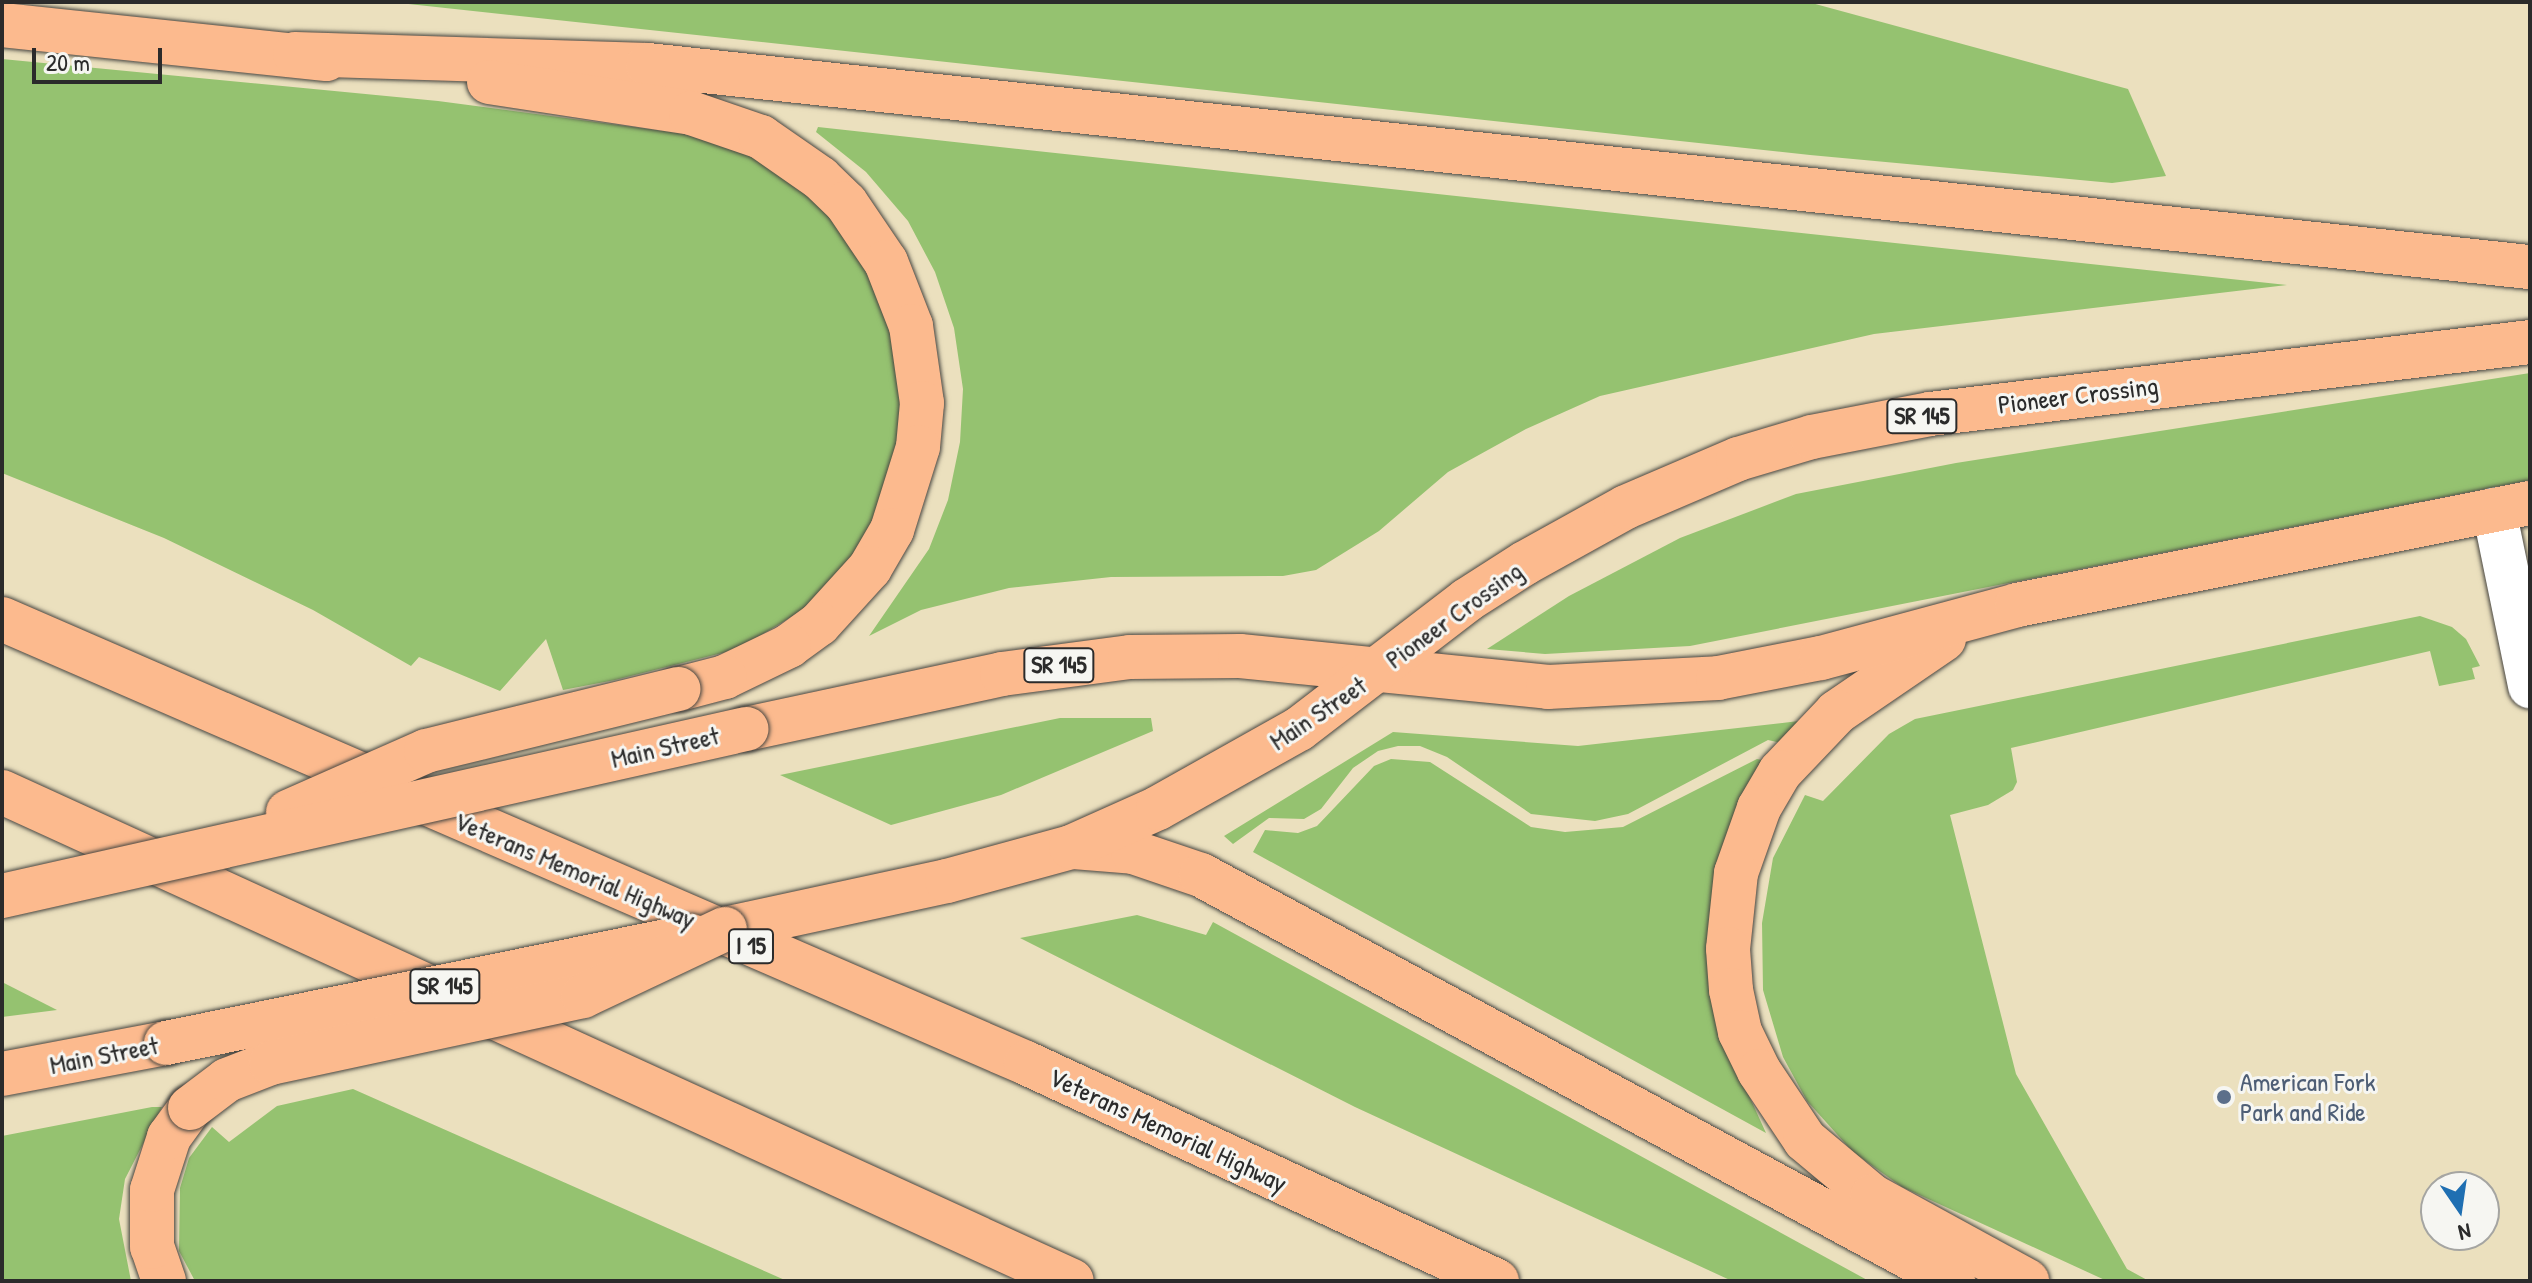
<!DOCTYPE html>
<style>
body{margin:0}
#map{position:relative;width:2532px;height:1283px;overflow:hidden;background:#ebe0be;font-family:"Patrick Hand",sans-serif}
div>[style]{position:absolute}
.green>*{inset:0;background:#95c270}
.roads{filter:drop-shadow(0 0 2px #484641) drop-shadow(0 0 2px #484641)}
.minor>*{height:44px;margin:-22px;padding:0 22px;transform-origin:22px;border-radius:22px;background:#fff}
.major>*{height:44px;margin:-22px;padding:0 22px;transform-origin:22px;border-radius:22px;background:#fcba8e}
.highway>*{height:44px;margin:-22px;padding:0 22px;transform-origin:22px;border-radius:22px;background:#fcba8e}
.bridges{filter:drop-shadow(0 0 2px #484641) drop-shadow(0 0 2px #484641)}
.major-bridge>*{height:44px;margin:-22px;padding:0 22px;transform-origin:22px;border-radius:22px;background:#fcba8e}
.highway-bridge>*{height:44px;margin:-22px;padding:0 22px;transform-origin:22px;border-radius:22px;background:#fcba8e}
.dots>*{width:22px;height:22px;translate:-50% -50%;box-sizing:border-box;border:4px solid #f6f6f2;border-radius:50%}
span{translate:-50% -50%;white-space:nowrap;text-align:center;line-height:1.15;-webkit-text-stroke:6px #f6f6f2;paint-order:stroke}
.shield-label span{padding:2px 6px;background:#f6f6f2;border:2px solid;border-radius:6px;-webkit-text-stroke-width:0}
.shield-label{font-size:24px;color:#2b2b2b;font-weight:700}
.street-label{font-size:26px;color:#2b2b2b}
.service-label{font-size:26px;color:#4e5e75}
.left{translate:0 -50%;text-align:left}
.frame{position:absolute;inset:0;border:4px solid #2b2b2b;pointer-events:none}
.north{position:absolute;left:2420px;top:1171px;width:80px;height:80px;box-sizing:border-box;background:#f6f6f2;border:2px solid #a5a5a2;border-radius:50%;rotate:167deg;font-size:22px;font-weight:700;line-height:32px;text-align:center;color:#2b2b2b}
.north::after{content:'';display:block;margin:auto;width:28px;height:36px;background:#1f6fb2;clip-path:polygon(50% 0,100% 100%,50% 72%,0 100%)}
.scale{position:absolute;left:32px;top:48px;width:130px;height:36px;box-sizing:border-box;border:4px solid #2b2b2b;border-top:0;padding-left:10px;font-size:24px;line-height:28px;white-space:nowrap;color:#2b2b2b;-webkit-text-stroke:6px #f6f6f2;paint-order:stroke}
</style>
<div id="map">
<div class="green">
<div style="clip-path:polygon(390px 2px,1808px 2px,2128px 89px,2166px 176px,2112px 183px,1810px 155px)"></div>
<div style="clip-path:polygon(2px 59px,438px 101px,716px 138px,792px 172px,881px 271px,915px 428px,851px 581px,738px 649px,615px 680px,563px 690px,546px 639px,500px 691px,419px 657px,411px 666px,313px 610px,164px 538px,2px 473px)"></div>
<div style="clip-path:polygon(818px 127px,1046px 152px,2287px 285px,1874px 334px,1600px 396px,1526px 429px,1448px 472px,1379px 531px,1316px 570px,1283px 576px,1111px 577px,1009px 588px,921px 610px,869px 636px,929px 549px,948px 500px,960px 442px,963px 389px,954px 328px,935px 272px,908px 221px,866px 172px,816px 132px)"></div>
<div style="clip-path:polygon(2530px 373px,2530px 480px,1690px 646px,1545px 654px,1487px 649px,1569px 596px,1680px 538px,1796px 494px,1956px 463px)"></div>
<div style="clip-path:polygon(2420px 616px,2452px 627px,2466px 639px,2480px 666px,2472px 668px,2475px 679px,2439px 686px,2430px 651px,2011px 748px,2017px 782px,2013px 790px,1988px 805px,1950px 815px,2016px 1074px,2127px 1269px,2149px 1281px,2107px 1281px,1902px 1187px,1853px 1152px,1807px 1101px,1783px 1057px,1763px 990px,1762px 923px,1773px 858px,1805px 795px,1823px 801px,1889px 734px,1915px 719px)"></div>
<div style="clip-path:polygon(1060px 718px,1151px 718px,1153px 731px,1001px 795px,891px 825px,780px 775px)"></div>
<div style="clip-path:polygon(1799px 721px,1781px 743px,1768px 740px,1628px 814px,1595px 821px,1531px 814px,1447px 757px,1420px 746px,1398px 746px,1378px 751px,1353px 768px,1321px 809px,1304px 819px,1269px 818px,1233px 844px,1224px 836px,1393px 732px,1578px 746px)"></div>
<div style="clip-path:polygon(1391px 759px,1430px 762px,1531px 827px,1565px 832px,1623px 827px,1757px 759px,1767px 761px,1736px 1067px,1766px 1133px,1253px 852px,1265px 830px,1298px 833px,1317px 826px,1374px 766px)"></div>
<div style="clip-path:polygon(1137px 915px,1206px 935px,1213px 922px,1869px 1281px,1732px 1281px,1355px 1107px,1020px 938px)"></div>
<div style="clip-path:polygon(2px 982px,57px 1010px,2px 1017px)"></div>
<div style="clip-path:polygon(353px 1089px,787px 1281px,195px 1281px,179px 1251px,180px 1188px,189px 1158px,212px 1127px,229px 1142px,277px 1106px)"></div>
<div style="clip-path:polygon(152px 1107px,162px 1107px,125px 1179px,119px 1219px,131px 1281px,2px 1281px,2px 1136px)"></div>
</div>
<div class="roads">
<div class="minor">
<div style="left:2494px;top:510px;width:180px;rotate:78.4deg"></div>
</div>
<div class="major">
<div style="left:2px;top:1074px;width:167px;rotate:-10.7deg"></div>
</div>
<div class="highway">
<div style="left:2px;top:25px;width:326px;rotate:6deg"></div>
<div style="left:295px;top:54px;width:353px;rotate:1.8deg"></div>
<div style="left:648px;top:65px;width:1893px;rotate:6.13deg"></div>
<div style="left:489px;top:82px;width:204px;rotate:8.7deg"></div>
<div style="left:691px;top:113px;width:74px;rotate:18.9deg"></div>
<div style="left:761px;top:137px;width:72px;rotate:34.8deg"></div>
<div style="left:820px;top:178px;width:36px;rotate:44deg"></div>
<div style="left:846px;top:203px;width:71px;rotate:55.9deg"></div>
<div style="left:886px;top:262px;width:69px;rotate:68.7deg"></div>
<div style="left:911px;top:326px;width:78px;rotate:81.9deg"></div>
<div style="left:922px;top:403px;width:44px;rotate:95.2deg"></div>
<div style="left:918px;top:447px;width:87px;rotate:107.4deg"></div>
<div style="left:892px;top:530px;width:44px;rotate:120.1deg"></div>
<div style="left:870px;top:568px;width:76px;rotate:132.3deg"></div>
<div style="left:819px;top:624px;width:37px;rotate:144deg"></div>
<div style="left:789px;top:646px;width:71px;rotate:154.2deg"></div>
<div style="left:725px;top:677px;width:48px;rotate:165.4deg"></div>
<div style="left:2px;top:619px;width:1116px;rotate:23.44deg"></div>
<div style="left:1026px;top:1063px;width:519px;rotate:24.84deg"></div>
<div style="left:1944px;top:639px;width:130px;rotate:145.7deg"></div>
<div style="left:1837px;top:712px;width:83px;rotate:133.5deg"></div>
<div style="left:1780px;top:772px;width:42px;rotate:120.3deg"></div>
<div style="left:1759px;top:808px;width:69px;rotate:109.5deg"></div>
<div style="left:1736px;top:873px;width:76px;rotate:96deg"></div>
<div style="left:1728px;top:949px;width:41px;rotate:85.8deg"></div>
<div style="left:1731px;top:990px;width:43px;rotate:77.9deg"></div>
<div style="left:1740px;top:1032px;width:43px;rotate:64deg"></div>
<div style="left:1759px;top:1071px;width:83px;rotate:56.3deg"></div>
<div style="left:1805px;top:1140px;width:87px;rotate:39.9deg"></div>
<div style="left:1872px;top:1196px;width:177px;rotate:28.7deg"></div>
<div style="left:746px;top:729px;width:262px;rotate:-12.1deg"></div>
<div style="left:1002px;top:674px;width:129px;rotate:-7.6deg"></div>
<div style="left:1130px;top:657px;width:110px;rotate:-0.5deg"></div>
<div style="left:1240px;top:656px;width:310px;rotate:5.7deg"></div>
<div style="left:1548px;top:687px;width:170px;rotate:-3deg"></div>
<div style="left:1718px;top:678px;width:105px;rotate:-11deg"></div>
<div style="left:1821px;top:658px;width:203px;rotate:-15.1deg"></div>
<div style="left:2017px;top:605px;width:523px;rotate:-11.25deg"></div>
<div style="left:2px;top:792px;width:1176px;rotate:24.56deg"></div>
<div style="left:1074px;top:847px;width:59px;rotate:4.8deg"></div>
<div style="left:1133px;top:852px;width:72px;rotate:18.7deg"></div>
<div style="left:1201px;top:875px;width:855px;rotate:28.36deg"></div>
<div style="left:725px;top:929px;width:227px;rotate:-12.2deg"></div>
<div style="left:947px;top:881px;width:129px;rotate:-15.3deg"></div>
<div style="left:1071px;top:847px;width:95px;rotate:-24.1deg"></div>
<div style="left:1158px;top:808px;width:162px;rotate:-29.3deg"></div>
<div style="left:1299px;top:729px;width:212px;rotate:-37.5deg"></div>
<div style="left:1467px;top:600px;width:69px;rotate:-32.5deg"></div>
<div style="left:1525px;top:563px;width:115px;rotate:-29deg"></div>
<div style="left:1626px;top:507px;width:122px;rotate:-23.2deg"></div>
<div style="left:1738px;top:459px;width:77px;rotate:-16.6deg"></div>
<div style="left:1812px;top:437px;width:120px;rotate:-11deg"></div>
<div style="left:1930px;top:414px;width:604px;rotate:-6.84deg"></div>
<div style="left:164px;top:1281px;width:36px;rotate:-109deg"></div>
<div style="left:152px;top:1247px;width:57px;rotate:-90deg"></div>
<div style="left:152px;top:1190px;width:56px;rotate:-72.2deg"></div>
<div style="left:169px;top:1137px;width:36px;rotate:-54deg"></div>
</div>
</div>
<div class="bridges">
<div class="major-bridge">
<div style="left:166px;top:1043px;width:536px;rotate:-11.52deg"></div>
</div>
<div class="highway-bridge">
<div style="left:288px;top:812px;width:151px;rotate:-23.8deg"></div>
<div style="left:426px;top:751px;width:260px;rotate:-13.8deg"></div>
<div style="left:2px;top:896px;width:763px;rotate:-12.65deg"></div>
<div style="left:190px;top:1108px;width:46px;rotate:-37.1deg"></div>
<div style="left:227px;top:1080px;width:47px;rotate:-21.1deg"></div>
<div style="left:271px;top:1063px;width:319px;rotate:-12.1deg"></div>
<div style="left:583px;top:996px;width:157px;rotate:-25.3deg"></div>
</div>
</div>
<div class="dots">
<div style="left:2224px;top:1097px;background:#5c6f8a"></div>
</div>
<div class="shield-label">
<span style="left:1922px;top:416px">SR 145</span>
<span style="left:1059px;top:665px">SR 145</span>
<span style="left:751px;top:946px">I 15</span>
<span style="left:445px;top:986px">SR 145</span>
</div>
<div class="street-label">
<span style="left:2078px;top:395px;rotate:-7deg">Pioneer Crossing</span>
<span style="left:1454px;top:615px;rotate:-36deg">Pioneer Crossing</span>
<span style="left:1318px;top:713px;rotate:-34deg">Main Street</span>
<span style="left:665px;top:747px;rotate:-13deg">Main Street</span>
<span style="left:575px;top:870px;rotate:23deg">Veterans Memorial Highway</span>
<span style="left:104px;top:1055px;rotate:-11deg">Main Street</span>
<span style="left:1168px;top:1130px;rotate:25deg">Veterans Memorial Highway</span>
</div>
<div class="service-label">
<span class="left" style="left:2240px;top:1097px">American Fork<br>Park and Ride</span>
</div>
<div class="frame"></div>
<div class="north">N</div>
<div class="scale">20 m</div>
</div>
